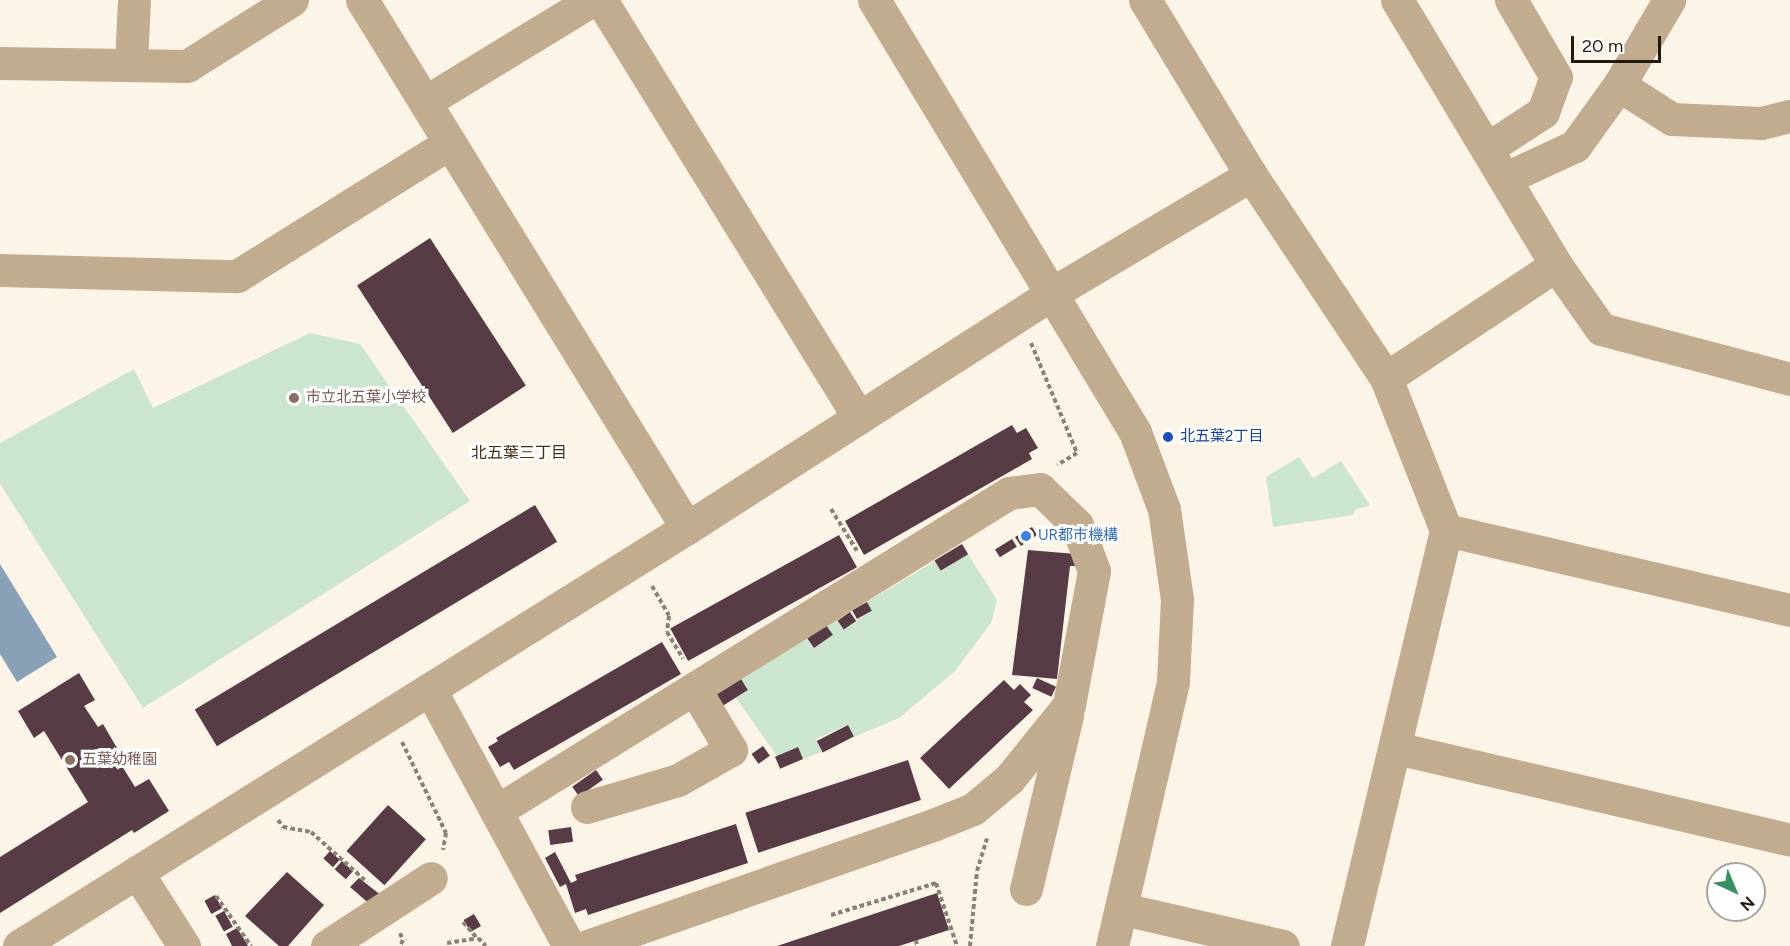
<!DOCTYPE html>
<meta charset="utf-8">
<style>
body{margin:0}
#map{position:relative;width:1790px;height:946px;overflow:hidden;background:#fdf4e8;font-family:Figtree,"Noto Sans JP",sans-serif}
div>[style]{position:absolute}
.green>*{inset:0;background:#cce5ce}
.water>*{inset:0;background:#88a1b7}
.building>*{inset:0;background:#573b45;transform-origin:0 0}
.path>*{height:4px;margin-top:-2px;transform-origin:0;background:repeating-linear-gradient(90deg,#8a8176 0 4.5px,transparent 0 7.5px)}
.minor>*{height:33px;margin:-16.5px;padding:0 16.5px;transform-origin:16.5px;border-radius:16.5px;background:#c2ac90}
.dots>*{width:16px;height:16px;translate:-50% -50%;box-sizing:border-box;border:3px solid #fff;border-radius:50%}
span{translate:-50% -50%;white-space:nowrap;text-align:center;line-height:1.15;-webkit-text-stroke:6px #fff;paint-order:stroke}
.education-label{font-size:15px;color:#785e54}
.left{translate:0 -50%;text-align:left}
.transit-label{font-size:15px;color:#164399}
.shop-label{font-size:15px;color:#366cbe}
.neighbourhood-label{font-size:16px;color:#423016}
.north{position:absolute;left:1706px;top:862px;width:60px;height:60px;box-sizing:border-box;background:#fff;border:2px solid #a7a39f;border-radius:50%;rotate:136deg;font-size:16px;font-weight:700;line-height:24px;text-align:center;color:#221a0f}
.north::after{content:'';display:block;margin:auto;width:21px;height:27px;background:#398f62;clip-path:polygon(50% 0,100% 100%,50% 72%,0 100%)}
.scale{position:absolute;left:1571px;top:36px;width:90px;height:27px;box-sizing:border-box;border:3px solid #221a0f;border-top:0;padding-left:8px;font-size:18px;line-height:21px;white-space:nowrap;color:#221a0f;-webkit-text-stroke:4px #fff;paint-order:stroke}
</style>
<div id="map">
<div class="green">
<div style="clip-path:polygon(310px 333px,360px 344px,470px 501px,143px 708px,0 484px,0 443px,134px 369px,153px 408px)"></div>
<div style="clip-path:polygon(1299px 457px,1313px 478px,1341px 461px,1370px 505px,1355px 510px,1353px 515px,1273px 527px,1266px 477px)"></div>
<div style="clip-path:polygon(968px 554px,997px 600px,991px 623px,955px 671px,899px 718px,854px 737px,847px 725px,816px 739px,822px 752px,803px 759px,797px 747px,777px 756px,736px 698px,748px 690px,741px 679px,806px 637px,814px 648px,832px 635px,826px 625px,837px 620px,843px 629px,872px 611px,867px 602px,935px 561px,942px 571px)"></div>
</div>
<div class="water">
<div style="clip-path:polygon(0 564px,57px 657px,17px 682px,0 654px)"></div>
</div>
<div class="building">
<div style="left:430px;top:238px;width:176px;height:87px;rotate:57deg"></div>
<div style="clip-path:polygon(1012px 425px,1017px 433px,1026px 428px,1038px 448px,1029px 453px,1032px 459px,864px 555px,845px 521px)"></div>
<div style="left:535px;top:505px;width:43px;height:397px;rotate:59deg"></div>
<div style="clip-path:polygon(1032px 527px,1037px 535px,1021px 546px,1015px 537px)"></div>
<div style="left:839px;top:535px;width:37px;height:193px;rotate:61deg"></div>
<div style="left:1012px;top:539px;width:9px;height:20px;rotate:58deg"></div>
<div style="left:962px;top:544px;width:12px;height:32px;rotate:59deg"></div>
<div style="clip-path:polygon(1028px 550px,1076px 554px,1075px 566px,1070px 566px,1057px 679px,1012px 675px)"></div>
<div style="left:867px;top:602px;width:10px;height:17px;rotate:61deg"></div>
<div style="left:850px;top:612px;width:11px;height:15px;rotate:56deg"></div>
<div style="left:826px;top:625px;width:12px;height:23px;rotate:55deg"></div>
<div style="clip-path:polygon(662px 642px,681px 674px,514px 770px,509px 762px,500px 767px,488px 747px,498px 741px,496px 738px)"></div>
<div style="clip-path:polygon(79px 673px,95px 700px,84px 706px,98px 727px,103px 724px,117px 748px,112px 750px,135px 787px,149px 779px,169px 811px,134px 833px,132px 830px,0 913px,0 857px,88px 802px,44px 731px,34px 738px,18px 711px)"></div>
<div style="left:1037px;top:678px;width:21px;height:11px;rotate:25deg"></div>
<div style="left:741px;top:679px;width:13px;height:29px;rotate:58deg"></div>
<div style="clip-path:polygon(1004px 680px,1014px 690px,1020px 684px,1031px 695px,1024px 702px,1033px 710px,949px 789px,920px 758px)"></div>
<div style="left:848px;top:725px;width:13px;height:35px;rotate:63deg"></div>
<div style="left:763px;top:746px;width:12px;height:14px;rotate:55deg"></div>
<div style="left:798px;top:747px;width:13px;height:25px;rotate:67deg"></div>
<div style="left:908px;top:760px;width:42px;height:171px;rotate:72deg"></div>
<div style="left:596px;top:770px;width:12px;height:29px;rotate:55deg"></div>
<div style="left:388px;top:805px;width:51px;height:62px;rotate:42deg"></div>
<div style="clip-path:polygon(736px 824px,748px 863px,588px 915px,586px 909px,575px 913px,566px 884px,560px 887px,545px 858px,555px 852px,571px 883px,577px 880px,575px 875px)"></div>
<div style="left:571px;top:827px;width:15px;height:23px;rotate:82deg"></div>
<div style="left:330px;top:851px;width:13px;height:10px;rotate:42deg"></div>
<div style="left:342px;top:861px;width:15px;height:11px;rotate:42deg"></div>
<div style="clip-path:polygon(287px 872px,324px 905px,288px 946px,279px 946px,245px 916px)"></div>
<div style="clip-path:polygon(359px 878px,382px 896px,372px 906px,350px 887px)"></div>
<div style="clip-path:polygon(937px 893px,949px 930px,899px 946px,777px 946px)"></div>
<div style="left:215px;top:895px;width:15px;height:12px;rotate:62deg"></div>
<div style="left:224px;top:911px;width:18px;height:10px;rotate:61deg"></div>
<div style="left:474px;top:914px;width:14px;height:12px;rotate:60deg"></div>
<div style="clip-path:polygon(237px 928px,244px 939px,248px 946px,232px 946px,226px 934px)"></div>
</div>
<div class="path">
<div style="left:1031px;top:343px;width:119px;rotate:67.3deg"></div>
<div style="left:1077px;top:453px;width:23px;rotate:149deg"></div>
<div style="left:831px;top:509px;width:49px;rotate:58.2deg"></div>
<div style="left:652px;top:586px;width:34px;rotate:60deg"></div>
<div style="left:669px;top:616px;width:16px;rotate:97deg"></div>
<div style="left:667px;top:632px;width:31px;rotate:59deg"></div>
<div style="left:402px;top:742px;width:101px;rotate:64.2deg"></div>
<div style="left:446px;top:833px;width:17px;rotate:100deg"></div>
<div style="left:278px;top:820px;width:9px;rotate:54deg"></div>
<div style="left:283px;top:827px;width:28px;rotate:10deg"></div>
<div style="left:311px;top:832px;width:75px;rotate:41.8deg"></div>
<div style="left:216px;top:896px;width:61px;rotate:55deg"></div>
<div style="left:831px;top:915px;width:110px;rotate:-16.9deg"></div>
<div style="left:936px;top:883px;width:66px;rotate:71.6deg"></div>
<div style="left:463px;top:922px;width:21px;rotate:49deg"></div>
<div style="left:400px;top:933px;width:8px;rotate:67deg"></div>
<div style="left:403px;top:940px;width:7px;rotate:117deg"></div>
<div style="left:916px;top:940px;width:6px;rotate:81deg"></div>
<div style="left:447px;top:943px;width:31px;rotate:-9deg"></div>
<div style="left:478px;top:938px;width:11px;rotate:45deg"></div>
<div style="left:970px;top:946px;width:75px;rotate:-84.7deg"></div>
<div style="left:977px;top:871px;width:34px;rotate:-73deg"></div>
</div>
<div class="minor">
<div style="left:362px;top:0;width:620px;rotate:58.39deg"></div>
<div style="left:601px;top:0;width:491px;rotate:58.3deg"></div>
<div style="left:874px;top:0;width:505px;rotate:58.86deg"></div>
<div style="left:1135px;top:432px;width:82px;rotate:69.4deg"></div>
<div style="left:1164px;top:509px;width:91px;rotate:81.8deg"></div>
<div style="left:1177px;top:599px;width:83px;rotate:92.8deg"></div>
<div style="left:1173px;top:682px;width:271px;rotate:103deg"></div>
<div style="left:1145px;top:0;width:205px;rotate:58.8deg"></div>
<div style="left:1251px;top:175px;width:244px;rotate:56.4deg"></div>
<div style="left:1386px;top:378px;width:163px;rotate:68.5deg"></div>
<div style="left:1446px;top:530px;width:428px;rotate:103.4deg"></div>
<div style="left:1397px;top:0;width:309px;rotate:59deg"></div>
<div style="left:1556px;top:265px;width:78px;rotate:54.9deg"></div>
<div style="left:1601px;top:329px;width:196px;rotate:14.8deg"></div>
<div style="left:0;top:63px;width:187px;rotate:0.9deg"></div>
<div style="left:187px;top:66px;width:124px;rotate:-32.2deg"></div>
<div style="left:131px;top:63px;width:63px;rotate:-87.3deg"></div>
<div style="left:1619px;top:85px;width:63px;rotate:32.7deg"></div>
<div style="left:1672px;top:119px;width:89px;rotate:2.6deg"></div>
<div style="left:1761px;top:123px;width:30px;rotate:-14deg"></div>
<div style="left:425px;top:102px;width:196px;rotate:-31.4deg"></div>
<div style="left:1488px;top:148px;width:66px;rotate:-33.2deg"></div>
<div style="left:1543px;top:112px;width:37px;rotate:-70deg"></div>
<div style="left:1556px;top:77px;width:89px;rotate:-120.3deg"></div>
<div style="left:1506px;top:178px;width:76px;rotate:-24.9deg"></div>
<div style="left:1575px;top:146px;width:75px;rotate:-54.2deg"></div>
<div style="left:1619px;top:85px;width:99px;rotate:-59.5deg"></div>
<div style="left:0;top:270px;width:237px;rotate:1.5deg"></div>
<div style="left:237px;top:276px;width:251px;rotate:-32deg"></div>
<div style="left:1386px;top:378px;width:204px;rotate:-33.6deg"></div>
<div style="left:1446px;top:530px;width:353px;rotate:13.1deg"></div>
<div style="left:430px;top:689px;width:292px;rotate:61.6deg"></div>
<div style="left:1396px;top:748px;width:405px;rotate:13.1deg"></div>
<div style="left:587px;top:807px;width:95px;rotate:-16.5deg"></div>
<div style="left:678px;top:780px;width:61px;rotate:-29.5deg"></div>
<div style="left:731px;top:750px;width:72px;rotate:-120.8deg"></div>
<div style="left:498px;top:810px;width:601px;rotate:-31.81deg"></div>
<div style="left:1009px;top:493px;width:31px;rotate:-7deg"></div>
<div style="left:1040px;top:489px;width:52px;rotate:44.2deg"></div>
<div style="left:1077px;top:525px;width:49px;rotate:69.7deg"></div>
<div style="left:1094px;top:571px;width:136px;rotate:100.6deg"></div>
<div style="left:1069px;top:705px;width:95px;rotate:129deg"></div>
<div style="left:1009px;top:779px;width:47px;rotate:140.2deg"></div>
<div style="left:973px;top:809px;width:43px;rotate:158.2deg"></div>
<div style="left:933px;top:825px;width:367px;rotate:160.7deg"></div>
<div style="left:137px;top:872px;width:88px;rotate:57.6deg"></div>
<div style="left:1026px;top:889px;width:179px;rotate:-76.7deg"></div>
<div style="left:1123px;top:909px;width:164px;rotate:13deg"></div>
<div style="left:19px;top:946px;width:788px;rotate:-32.04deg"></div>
<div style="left:687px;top:528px;width:436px;rotate:-32.7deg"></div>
<div style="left:1054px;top:292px;width:229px;rotate:-30.7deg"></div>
<div style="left:327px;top:946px;width:124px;rotate:-33.2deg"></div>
</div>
<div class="dots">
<div style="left:294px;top:398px;background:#8d6e63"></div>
<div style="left:1168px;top:437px;background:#1a4fb4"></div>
<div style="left:1026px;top:536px;background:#3f7fe0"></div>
<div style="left:70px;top:760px;background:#8d6e63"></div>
</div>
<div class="education-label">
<span class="left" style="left:306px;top:398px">市立北五葉小学校</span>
<span class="left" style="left:82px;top:760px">五葉幼稚園</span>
</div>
<div class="transit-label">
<span class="left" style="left:1180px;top:437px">北五葉2丁目</span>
</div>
<div class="shop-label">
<span class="left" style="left:1038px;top:536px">UR都市機構</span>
</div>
<div class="neighbourhood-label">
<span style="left:519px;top:453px">北五葉三丁目</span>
</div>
<div class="north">N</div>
<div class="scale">20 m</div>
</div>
